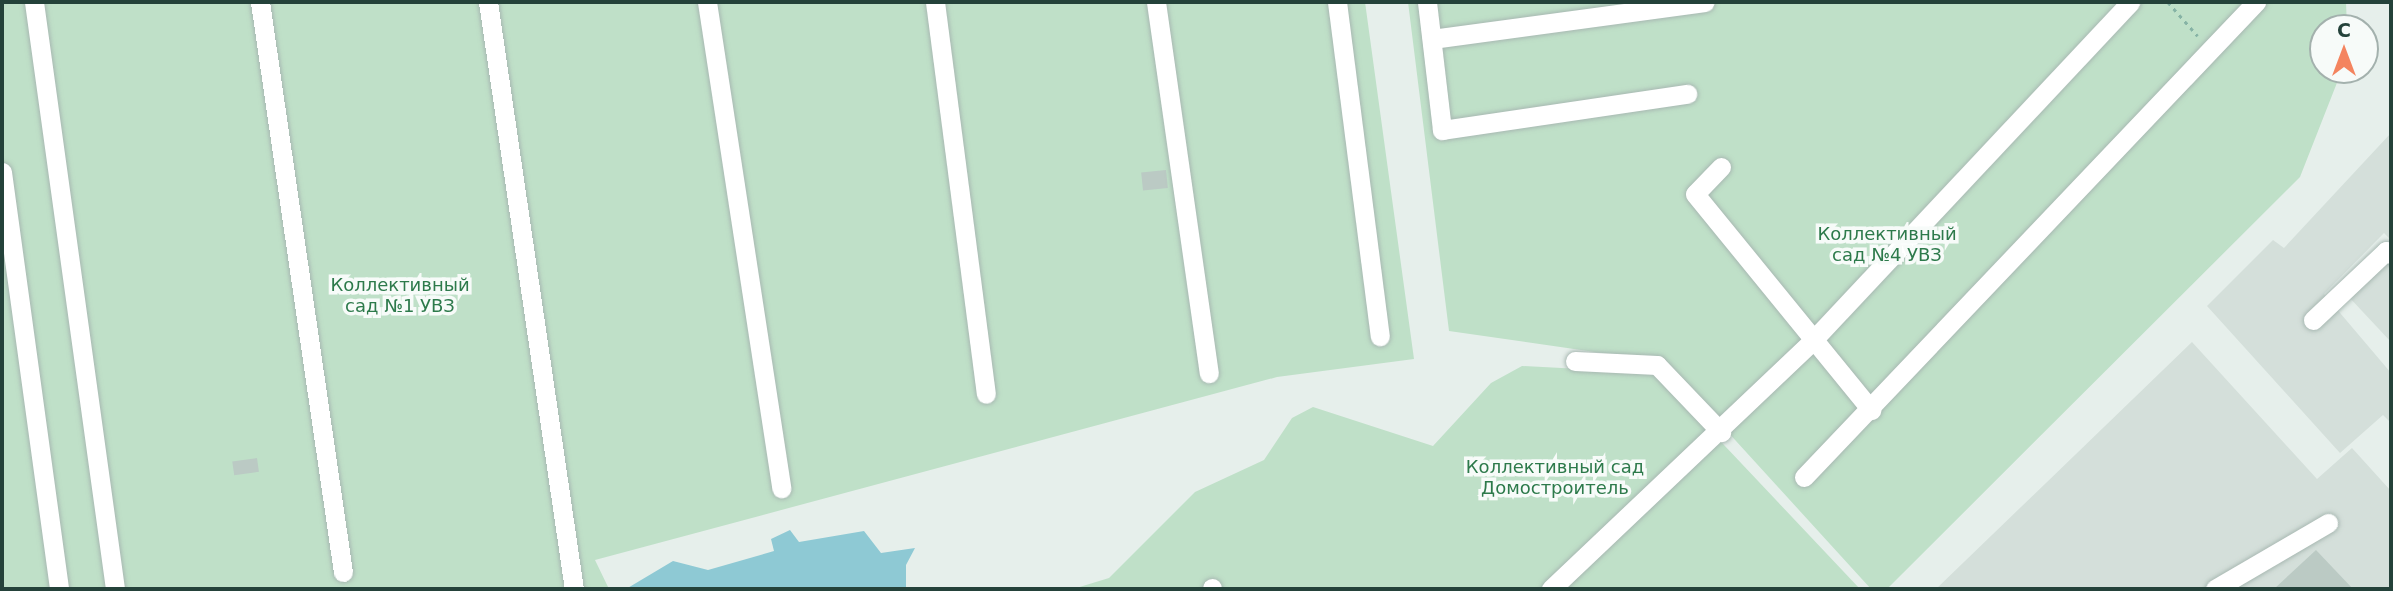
<!DOCTYPE html>
<meta charset="utf-8">
<style>
body{margin:0}
#map{position:relative;width:2393px;height:591px;overflow:hidden;background:#e6efeb;font-family:"DejaVu Sans",sans-serif}
div>[style]{position:absolute}
.built>*{inset:0;background:#d4dfda}
.green>*{inset:0;background:#bfe0c8}
.water>*{inset:0;background:#8ec9d4}
.building>*{inset:0;background:#bbcac4;transform-origin:0 0}
.path>*{height:2.5px;margin-top:-1.25px;transform-origin:0;background:repeating-linear-gradient(90deg,#86b3a5 0 3.5px,transparent 0 8.5px)}
.roads{filter:drop-shadow(0 0 2px #a8b8b2) drop-shadow(0 0 2px #a8b8b2)}
.minor>*{height:19px;margin:-9.5px;padding:0 9.5px;transform-origin:9.5px;border-radius:9.5px;background:#fff}
span{translate:-50% -50%;white-space:nowrap;text-align:center;line-height:1.15;-webkit-text-stroke:7px #f7fbf9;paint-order:stroke}
.park-label{font-size:18px;color:#2d7a4b}
.frame{position:absolute;inset:0;border:4px solid #24423a;pointer-events:none}
.north{position:absolute;left:2309px;top:14px;width:70px;height:70px;box-sizing:border-box;background:#f7fbf9;border:2px solid #a3b1ad;border-radius:50%;rotate:0deg;font-size:19px;font-weight:700;line-height:28px;text-align:center;color:#24423a}
.north::after{content:'';display:block;margin:auto;width:24px;height:32px;background:#f4845f;clip-path:polygon(50% 0,100% 100%,50% 72%,0 100%)}
</style>
<div id="map">
<div class="built">
<div style="clip-path:polygon(2391px 133px,2391px 240px,2384px 233px,2324px 294px,2391px 373px,2391px 423px,2383px 415px,2340px 453px,2207px 306px,2273px 240px,2284px 248px)"></div>
<div style="clip-path:polygon(2391px 259px,2391px 342px,2348px 296px)"></div>
<div style="clip-path:polygon(2192px 342px,2317px 479px,2352px 448px,2391px 491px,2391px 589px,1936px 589px)"></div>
</div>
<div class="green">
<div style="clip-path:polygon(2px 2px,1365px 2px,1414px 359px,1277px 377px,595px 560px,609px 589px,2px 589px)"></div>
<div style="clip-path:polygon(1408px 2px,2346px 2px,2347px 28px,2323px 28px,2323px 70px,2342px 70px,2300px 177px,1887px 589px,1871px 589px,1664px 362px,1449px 331px)"></div>
<div style="clip-path:polygon(1522px 366px,1656px 373px,1860px 589px,1073px 589px,1109px 578px,1195px 492px,1264px 460px,1292px 418px,1313px 407px,1433px 446px,1491px 383px)"></div>
</div>
<div class="water">
<div style="clip-path:polygon(790px 530px,799px 542px,864px 531px,881px 553px,915px 548px,906px 565px,906px 589px,626px 589px,673px 561px,708px 570px,774px 551px,771px 539px)"></div>
</div>
<div class="building">
<div style="left:1166px;top:170px;width:18px;height:25px;rotate:84deg"></div>
<div style="left:257px;top:458px;width:14px;height:25px;rotate:82deg"></div>
<div style="clip-path:polygon(2316px 550px,2353px 589px,2274px 589px)"></div>
</div>
<div class="path">
<div style="left:2168px;top:2px;width:45px;rotate:48.6deg"></div>
</div>
<div class="roads">
<div class="minor">
<div style="left:34px;top:2px;width:593px;rotate:82.14deg"></div>
<div style="left:260px;top:2px;width:576px;rotate:81.72deg"></div>
<div style="left:488px;top:2px;width:593px;rotate:81.67deg"></div>
<div style="left:707px;top:2px;width:492px;rotate:81.3deg"></div>
<div style="left:935px;top:2px;width:395px;rotate:82.6deg"></div>
<div style="left:1156px;top:2px;width:375px;rotate:81.9deg"></div>
<div style="left:1337px;top:2px;width:337px;rotate:82.7deg"></div>
<div style="left:1427px;top:2px;width:129px;rotate:83.3deg"></div>
<div style="left:1442px;top:130px;width:248px;rotate:-8.4deg"></div>
<div style="left:1432px;top:39px;width:275px;rotate:-7.7deg"></div>
<div style="left:1721px;top:167px;width:37px;rotate:134deg"></div>
<div style="left:1695px;top:194px;width:279px;rotate:50.8deg"></div>
<div style="left:2px;top:172px;width:421px;rotate:82.2deg"></div>
<div style="left:2313px;top:320px;width:100px;rotate:-43.4deg"></div>
<div style="left:2386px;top:251px;width:6px;rotate:31deg"></div>
<div style="left:1575px;top:361px;width:82px;rotate:2.8deg"></div>
<div style="left:1657px;top:365px;width:93px;rotate:46.3deg"></div>
<div style="left:1804px;top:477px;width:656px;rotate:-46.42deg"></div>
<div style="left:1212px;top:588px;width:1px;rotate:90deg"></div>
<div style="left:1551px;top:589px;width:363px;rotate:-43.5deg"></div>
<div style="left:1814px;top:339px;width:462px;rotate:-46.8deg"></div>
<div style="left:2215px;top:589px;width:131px;rotate:-30.3deg"></div>
</div>
</div>
<div class="park-label">
<span style="left:1887px;top:245px">Коллективный<br>сад №4 УВЗ</span>
<span style="left:400px;top:296px">Коллективный<br>сад №1 УВЗ</span>
<span style="left:1555px;top:478px">Коллективный сад<br>Домостроитель</span>
</div>
<div class="frame"></div>
<div class="north">С</div>
</div>
